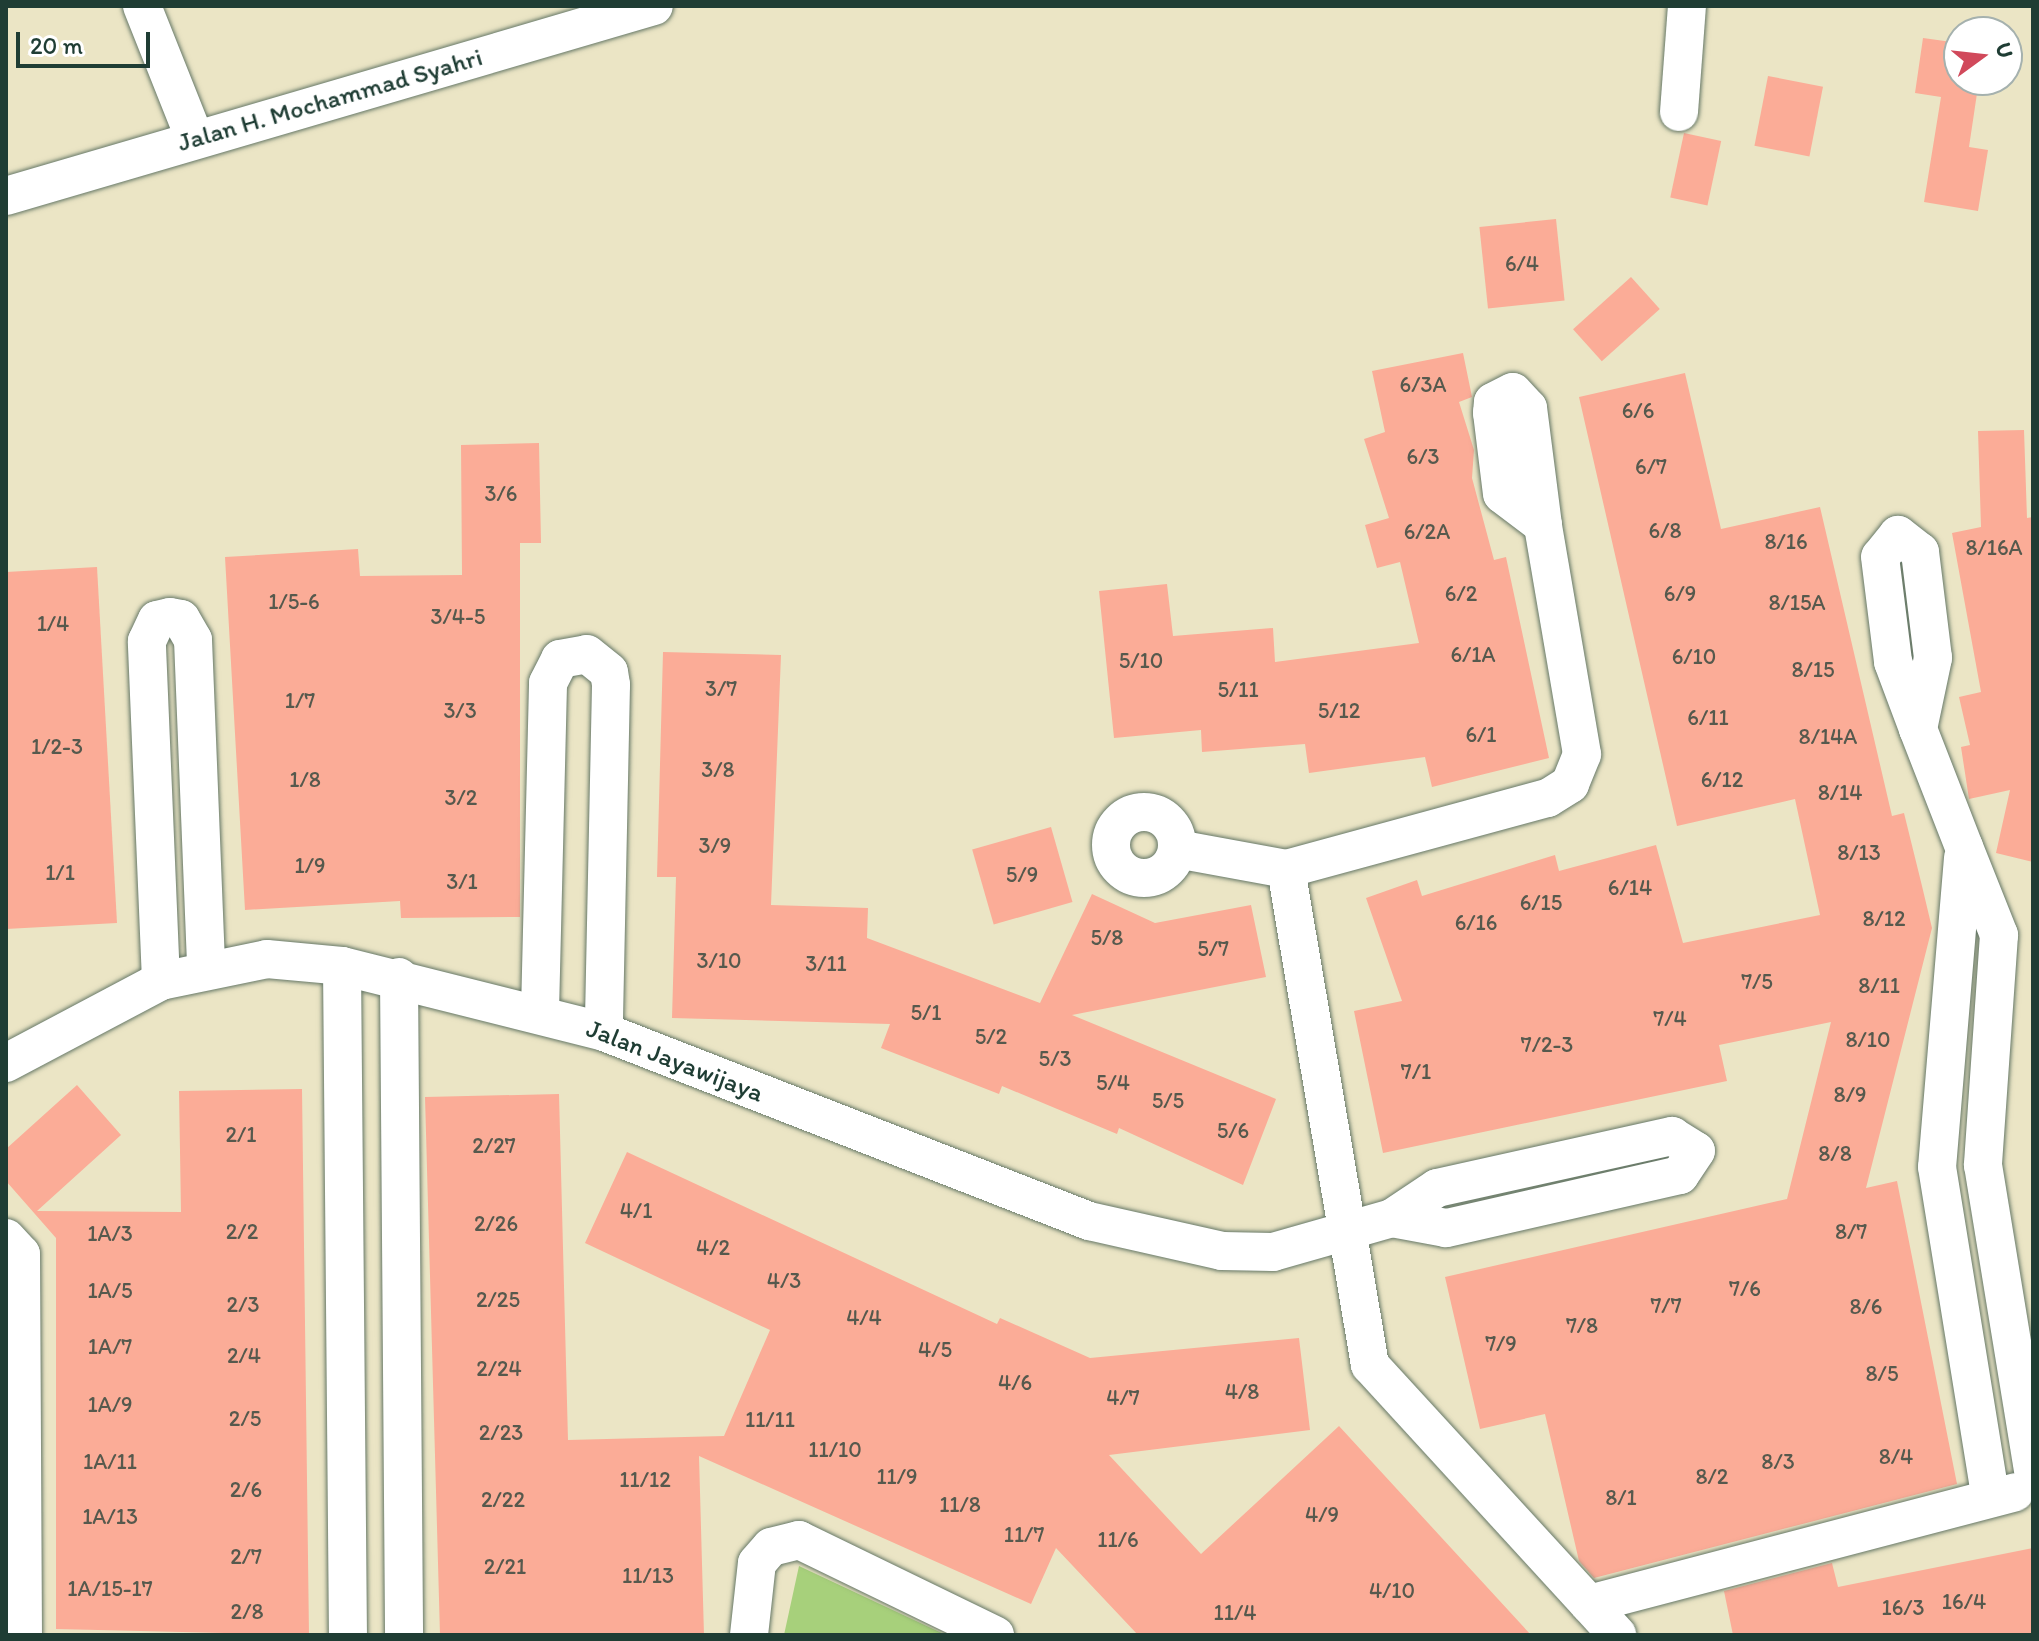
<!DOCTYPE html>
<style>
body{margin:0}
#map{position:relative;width:2039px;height:1641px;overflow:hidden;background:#ebe5c5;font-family:Itim,sans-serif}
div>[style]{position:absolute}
.green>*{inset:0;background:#a7d07b}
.building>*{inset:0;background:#fbac97;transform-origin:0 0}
.roads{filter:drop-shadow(0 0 2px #667867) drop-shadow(0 0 2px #667867)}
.street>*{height:38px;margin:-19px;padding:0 19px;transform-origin:19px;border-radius:19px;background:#fff}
.street>.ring{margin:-19px;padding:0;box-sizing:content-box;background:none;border:38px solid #fff;border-radius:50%}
span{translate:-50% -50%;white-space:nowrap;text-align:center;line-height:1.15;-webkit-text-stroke:6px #fff;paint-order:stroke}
.number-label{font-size:22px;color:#56594d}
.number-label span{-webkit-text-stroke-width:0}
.street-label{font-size:26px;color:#1f3d34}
.frame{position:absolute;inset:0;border:8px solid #1f3d34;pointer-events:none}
.north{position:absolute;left:1943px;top:16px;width:80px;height:80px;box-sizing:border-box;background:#fff;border:2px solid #a5b1ae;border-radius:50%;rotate:75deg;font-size:22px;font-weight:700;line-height:32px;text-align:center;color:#1f3d34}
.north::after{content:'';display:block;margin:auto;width:28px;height:36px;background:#d1495b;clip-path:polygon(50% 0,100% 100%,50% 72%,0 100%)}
.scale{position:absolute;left:16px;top:32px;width:134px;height:36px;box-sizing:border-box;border:4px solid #1f3d34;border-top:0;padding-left:10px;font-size:24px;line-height:28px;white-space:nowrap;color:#1f3d34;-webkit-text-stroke:6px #fff;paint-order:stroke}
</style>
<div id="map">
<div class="green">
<div style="clip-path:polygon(799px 1566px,946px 1635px,784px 1635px)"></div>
</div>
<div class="building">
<div style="clip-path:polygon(1923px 38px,1959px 43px,1959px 80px,1979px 80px,1969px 147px,1988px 150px,1978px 211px,1924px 202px,1941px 97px,1915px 93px)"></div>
<div style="left:1768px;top:76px;width:56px;height:71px;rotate:11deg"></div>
<div style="left:1684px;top:133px;width:38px;height:66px;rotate:12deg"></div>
<div style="left:1556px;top:219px;width:82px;height:77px;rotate:84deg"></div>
<div style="left:1631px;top:277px;width:43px;height:78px;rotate:48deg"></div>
<div style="clip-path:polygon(1463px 353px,1472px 397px,1459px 402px,1474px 450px,1472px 478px,1494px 560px,1506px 557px,1549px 758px,1432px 787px,1425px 757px,1309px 773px,1305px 744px,1202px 752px,1201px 730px,1114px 738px,1099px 591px,1167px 584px,1173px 636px,1273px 628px,1275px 662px,1419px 643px,1400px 562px,1377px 568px,1365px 525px,1389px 518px,1364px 439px,1385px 432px,1372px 371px)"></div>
<div style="clip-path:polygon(1685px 373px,1721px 529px,1820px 507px,1892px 816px,1904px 813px,1922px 886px,1932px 928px,1866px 1188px,1897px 1181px,1957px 1484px,1594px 1578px,1579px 1561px,1545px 1414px,1480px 1429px,1445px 1277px,1787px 1199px,1831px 1022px,1719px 1045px,1727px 1081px,1383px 1153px,1354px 1011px,1402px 1001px,1366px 898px,1417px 880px,1422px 896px,1555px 855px,1559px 871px,1656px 845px,1683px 943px,1820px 915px,1795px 799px,1677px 826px,1579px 397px)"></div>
<div style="clip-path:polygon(2024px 430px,2027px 518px,2033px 517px,2033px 862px,1996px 853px,2010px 790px,1969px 799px,1961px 747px,1970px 745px,1959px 697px,1981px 692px,1952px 533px,1981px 527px,1978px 431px)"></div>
<div style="clip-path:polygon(539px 443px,541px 543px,520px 543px,520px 917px,401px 918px,400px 901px,245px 910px,225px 557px,358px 549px,360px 576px,462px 575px,461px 445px)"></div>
<div style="clip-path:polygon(97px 567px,117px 923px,6px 929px,6px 572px)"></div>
<div style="clip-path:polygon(663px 652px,781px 655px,771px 905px,868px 908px,867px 938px,1040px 1003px,1092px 894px,1155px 923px,1251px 905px,1266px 977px,1072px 1015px,1276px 1099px,1243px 1185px,1119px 1128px,1117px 1134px,1002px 1086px,999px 1094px,881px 1048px,890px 1024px,672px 1018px,676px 877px,657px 877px)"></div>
<div style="left:1051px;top:827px;width:78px;height:82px;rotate:74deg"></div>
<div style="clip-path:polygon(77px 1085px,121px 1135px,37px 1211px,181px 1212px,179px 1091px,302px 1089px,309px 1635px,56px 1629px,56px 1238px,6px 1181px,6px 1149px)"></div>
<div style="clip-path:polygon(559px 1094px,568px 1440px,724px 1436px,770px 1330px,585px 1243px,627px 1152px,997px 1324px,1000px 1318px,1090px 1358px,1299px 1338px,1310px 1430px,1109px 1455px,1201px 1554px,1339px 1426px,1531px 1635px,1138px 1635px,1056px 1548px,1031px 1604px,699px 1456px,704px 1635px,440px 1635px,425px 1097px)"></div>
<div style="clip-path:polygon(2033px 1548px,2033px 1635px,1733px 1635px,1724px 1591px,1832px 1563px,1838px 1587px)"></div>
</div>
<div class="roads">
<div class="street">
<div style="left:142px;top:6px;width:143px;rotate:68.3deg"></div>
<div style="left:1679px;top:112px;width:106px;rotate:-85.7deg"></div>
<div style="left:6px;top:196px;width:675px;rotate:-16.34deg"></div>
<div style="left:1513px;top:392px;width:22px;rotate:47deg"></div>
<div style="left:1528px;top:408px;width:118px;rotate:82.7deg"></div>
<div style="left:1543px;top:525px;width:51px;rotate:-142.9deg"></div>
<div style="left:1502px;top:494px;width:82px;rotate:-97deg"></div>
<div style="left:1492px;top:413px;width:11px;rotate:-85deg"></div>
<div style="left:1493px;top:402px;width:22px;rotate:-27deg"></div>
<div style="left:1918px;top:729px;width:73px;rotate:-78.1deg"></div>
<div style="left:1933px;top:658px;width:107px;rotate:-97deg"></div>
<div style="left:1920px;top:552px;width:28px;rotate:-142deg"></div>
<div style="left:1898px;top:535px;width:28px;rotate:129deg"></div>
<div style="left:1880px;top:557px;width:106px;rotate:82.9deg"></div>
<div style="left:1893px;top:662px;width:72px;rotate:69.5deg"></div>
<div style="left:1918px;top:729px;width:127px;rotate:68.7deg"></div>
<div style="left:1964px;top:847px;width:95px;rotate:68.3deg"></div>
<div style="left:1999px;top:935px;width:231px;rotate:94deg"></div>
<div style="left:1983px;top:1165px;width:310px;rotate:80.7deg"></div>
<div class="ring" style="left:1111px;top:812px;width:28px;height:28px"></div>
<div style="left:1177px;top:849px;width:111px;rotate:10.4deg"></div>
<div style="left:1286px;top:869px;width:503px;rotate:80.39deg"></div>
<div style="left:1370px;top:1365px;width:366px;rotate:47.5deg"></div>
<div style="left:1963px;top:858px;width:310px;rotate:94.8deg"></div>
<div style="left:1937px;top:1167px;width:333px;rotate:80.8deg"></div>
<div style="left:1286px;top:869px;width:271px;rotate:-15.2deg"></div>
<div style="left:1548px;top:798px;width:26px;rotate:-32deg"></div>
<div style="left:1570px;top:784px;width:32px;rotate:-68deg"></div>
<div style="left:1582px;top:754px;width:232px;rotate:-99.7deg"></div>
<div style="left:342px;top:966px;width:669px;rotate:89.49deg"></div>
<div style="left:399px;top:977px;width:658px;rotate:89.56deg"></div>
<div style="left:161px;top:981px;width:340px;rotate:-92.4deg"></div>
<div style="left:147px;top:641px;width:23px;rotate:-65deg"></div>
<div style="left:157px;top:620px;width:13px;rotate:-13deg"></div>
<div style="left:170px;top:617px;width:11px;rotate:10deg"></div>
<div style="left:181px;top:619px;width:24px;rotate:60deg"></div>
<div style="left:193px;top:640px;width:329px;rotate:87.7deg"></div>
<div style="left:540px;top:1012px;width:329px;rotate:-88.6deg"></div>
<div style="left:548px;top:683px;width:27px;rotate:-63deg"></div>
<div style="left:560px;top:659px;width:27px;rotate:-10deg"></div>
<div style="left:587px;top:654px;width:28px;rotate:39deg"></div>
<div style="left:609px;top:672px;width:13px;rotate:81deg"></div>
<div style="left:611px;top:685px;width:347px;rotate:91.2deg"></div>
<div style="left:6px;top:1063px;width:175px;rotate:-27.9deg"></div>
<div style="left:161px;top:981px;width:108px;rotate:-11.7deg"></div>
<div style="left:267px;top:959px;width:75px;rotate:5.3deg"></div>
<div style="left:342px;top:966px;width:270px;rotate:14.1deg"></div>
<div style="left:604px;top:1032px;width:521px;rotate:21.29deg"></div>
<div style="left:1089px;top:1221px;width:136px;rotate:12.7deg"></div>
<div style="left:1222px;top:1251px;width:51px;rotate:1.1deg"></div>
<div style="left:1273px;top:1252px;width:124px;rotate:-15.9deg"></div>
<div style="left:1392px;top:1218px;width:54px;rotate:-33.7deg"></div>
<div style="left:1437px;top:1188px;width:241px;rotate:-12.5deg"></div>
<div style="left:1672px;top:1136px;width:28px;rotate:32deg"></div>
<div style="left:1696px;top:1151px;width:29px;rotate:124deg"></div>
<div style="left:1680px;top:1175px;width:240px;rotate:167.2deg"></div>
<div style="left:1446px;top:1228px;width:55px;rotate:-169.5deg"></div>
<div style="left:6px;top:1238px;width:22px;rotate:47deg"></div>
<div style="left:21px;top:1254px;width:381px;rotate:89.7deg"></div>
<div style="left:1589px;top:1604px;width:440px;rotate:-14.7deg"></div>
<div style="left:749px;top:1635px;width:72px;rotate:-83.7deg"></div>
<div style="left:757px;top:1563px;width:21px;rotate:-49deg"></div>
<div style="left:771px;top:1547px;width:29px;rotate:-14deg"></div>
<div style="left:799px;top:1540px;width:218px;rotate:25.9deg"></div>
</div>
</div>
<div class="number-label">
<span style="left:1522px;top:264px">6/4</span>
<span style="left:1423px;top:385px">6/3A</span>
<span style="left:1638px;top:411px">6/6</span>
<span style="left:1423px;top:457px">6/3</span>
<span style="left:1651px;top:467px">6/7</span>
<span style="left:501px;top:494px">3/6</span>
<span style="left:1665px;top:531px">6/8</span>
<span style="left:1427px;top:532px">6/2A</span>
<span style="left:1786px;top:542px">8/16</span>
<span style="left:1994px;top:548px">8/16A</span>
<span style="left:1461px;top:594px">6/2</span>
<span style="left:1680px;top:594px">6/9</span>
<span style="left:294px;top:602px">1/5-6</span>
<span style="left:1797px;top:603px">8/15A</span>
<span style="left:458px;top:617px">3/4-5</span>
<span style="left:53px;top:624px">1/4</span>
<span style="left:1473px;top:655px">6/1A</span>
<span style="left:1694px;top:657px">6/10</span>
<span style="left:1141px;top:661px">5/10</span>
<span style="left:1813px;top:670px">8/15</span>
<span style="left:721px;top:689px">3/7</span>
<span style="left:1238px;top:690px">5/11</span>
<span style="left:300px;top:701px">1/7</span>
<span style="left:460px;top:711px">3/3</span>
<span style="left:1339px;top:711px">5/12</span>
<span style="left:1708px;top:718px">6/11</span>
<span style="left:1481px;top:735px">6/1</span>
<span style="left:1828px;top:737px">8/14A</span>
<span style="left:57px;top:747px">1/2-3</span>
<span style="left:718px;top:770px">3/8</span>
<span style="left:305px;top:780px">1/8</span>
<span style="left:1722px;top:780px">6/12</span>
<span style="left:1840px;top:793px">8/14</span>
<span style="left:461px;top:798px">3/2</span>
<span style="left:715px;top:846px">3/9</span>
<span style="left:1859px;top:853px">8/13</span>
<span style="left:310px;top:866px">1/9</span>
<span style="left:60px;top:873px">1/1</span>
<span style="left:1022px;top:875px">5/9</span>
<span style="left:462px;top:882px">3/1</span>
<span style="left:1630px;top:888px">6/14</span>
<span style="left:1541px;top:903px">6/15</span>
<span style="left:1884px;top:919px">8/12</span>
<span style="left:1476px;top:923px">6/16</span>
<span style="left:1107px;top:938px">5/8</span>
<span style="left:1213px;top:949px">5/7</span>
<span style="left:719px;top:961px">3/10</span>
<span style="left:826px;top:964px">3/11</span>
<span style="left:1757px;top:982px">7/5</span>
<span style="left:1879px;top:986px">8/11</span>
<span style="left:926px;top:1013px">5/1</span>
<span style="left:1670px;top:1019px">7/4</span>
<span style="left:991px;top:1037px">5/2</span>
<span style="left:1868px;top:1040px">8/10</span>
<span style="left:1547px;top:1045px">7/2-3</span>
<span style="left:1055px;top:1059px">5/3</span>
<span style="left:1416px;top:1072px">7/1</span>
<span style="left:1113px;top:1083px">5/4</span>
<span style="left:1850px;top:1095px">8/9</span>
<span style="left:1168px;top:1101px">5/5</span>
<span style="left:1233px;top:1131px">5/6</span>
<span style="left:241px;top:1135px">2/1</span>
<span style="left:494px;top:1146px">2/27</span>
<span style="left:1835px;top:1154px">8/8</span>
<span style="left:636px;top:1211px">4/1</span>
<span style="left:496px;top:1224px">2/26</span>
<span style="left:242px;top:1232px">2/2</span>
<span style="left:1851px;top:1232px">8/7</span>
<span style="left:110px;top:1234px">1A/3</span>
<span style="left:713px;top:1248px">4/2</span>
<span style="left:784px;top:1281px">4/3</span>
<span style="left:1745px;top:1289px">7/6</span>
<span style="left:110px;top:1291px">1A/5</span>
<span style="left:498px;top:1300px">2/25</span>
<span style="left:243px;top:1305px">2/3</span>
<span style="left:1666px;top:1306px">7/7</span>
<span style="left:1866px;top:1307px">8/6</span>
<span style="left:864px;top:1318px">4/4</span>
<span style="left:1582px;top:1326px">7/8</span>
<span style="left:1501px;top:1344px">7/9</span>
<span style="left:110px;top:1347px">1A/7</span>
<span style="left:935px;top:1350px">4/5</span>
<span style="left:244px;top:1356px">2/4</span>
<span style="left:499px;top:1369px">2/24</span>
<span style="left:1882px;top:1374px">8/5</span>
<span style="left:1015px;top:1383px">4/6</span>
<span style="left:1242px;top:1392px">4/8</span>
<span style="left:1123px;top:1398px">4/7</span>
<span style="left:110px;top:1405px">1A/9</span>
<span style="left:245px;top:1419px">2/5</span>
<span style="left:770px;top:1420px">11/11</span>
<span style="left:501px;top:1433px">2/23</span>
<span style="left:835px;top:1450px">11/10</span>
<span style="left:1896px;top:1457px">8/4</span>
<span style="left:110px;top:1462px">1A/11</span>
<span style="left:1778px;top:1462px">8/3</span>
<span style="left:897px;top:1477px">11/9</span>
<span style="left:1712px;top:1477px">8/2</span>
<span style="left:645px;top:1480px">11/12</span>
<span style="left:246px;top:1490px">2/6</span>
<span style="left:1621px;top:1498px">8/1</span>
<span style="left:503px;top:1500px">2/22</span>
<span style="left:960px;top:1505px">11/8</span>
<span style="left:1322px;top:1515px">4/9</span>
<span style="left:110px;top:1517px">1A/13</span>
<span style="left:1024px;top:1535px">11/7</span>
<span style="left:1118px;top:1540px">11/6</span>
<span style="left:246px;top:1557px">2/7</span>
<span style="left:505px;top:1567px">2/21</span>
<span style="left:648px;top:1576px">11/13</span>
<span style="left:110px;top:1589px">1A/15-17</span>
<span style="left:1392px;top:1591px">4/10</span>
<span style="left:1964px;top:1602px">16/4</span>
<span style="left:1903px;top:1608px">16/3</span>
<span style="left:247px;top:1612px">2/8</span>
<span style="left:1235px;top:1613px">11/4</span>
</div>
<div class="street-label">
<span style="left:330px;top:100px;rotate:-16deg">Jalan H. Mochammad Syahri</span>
<span style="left:675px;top:1061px;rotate:21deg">Jalan Jayawijaya</span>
</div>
<div class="frame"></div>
<div class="north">U</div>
<div class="scale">20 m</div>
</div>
